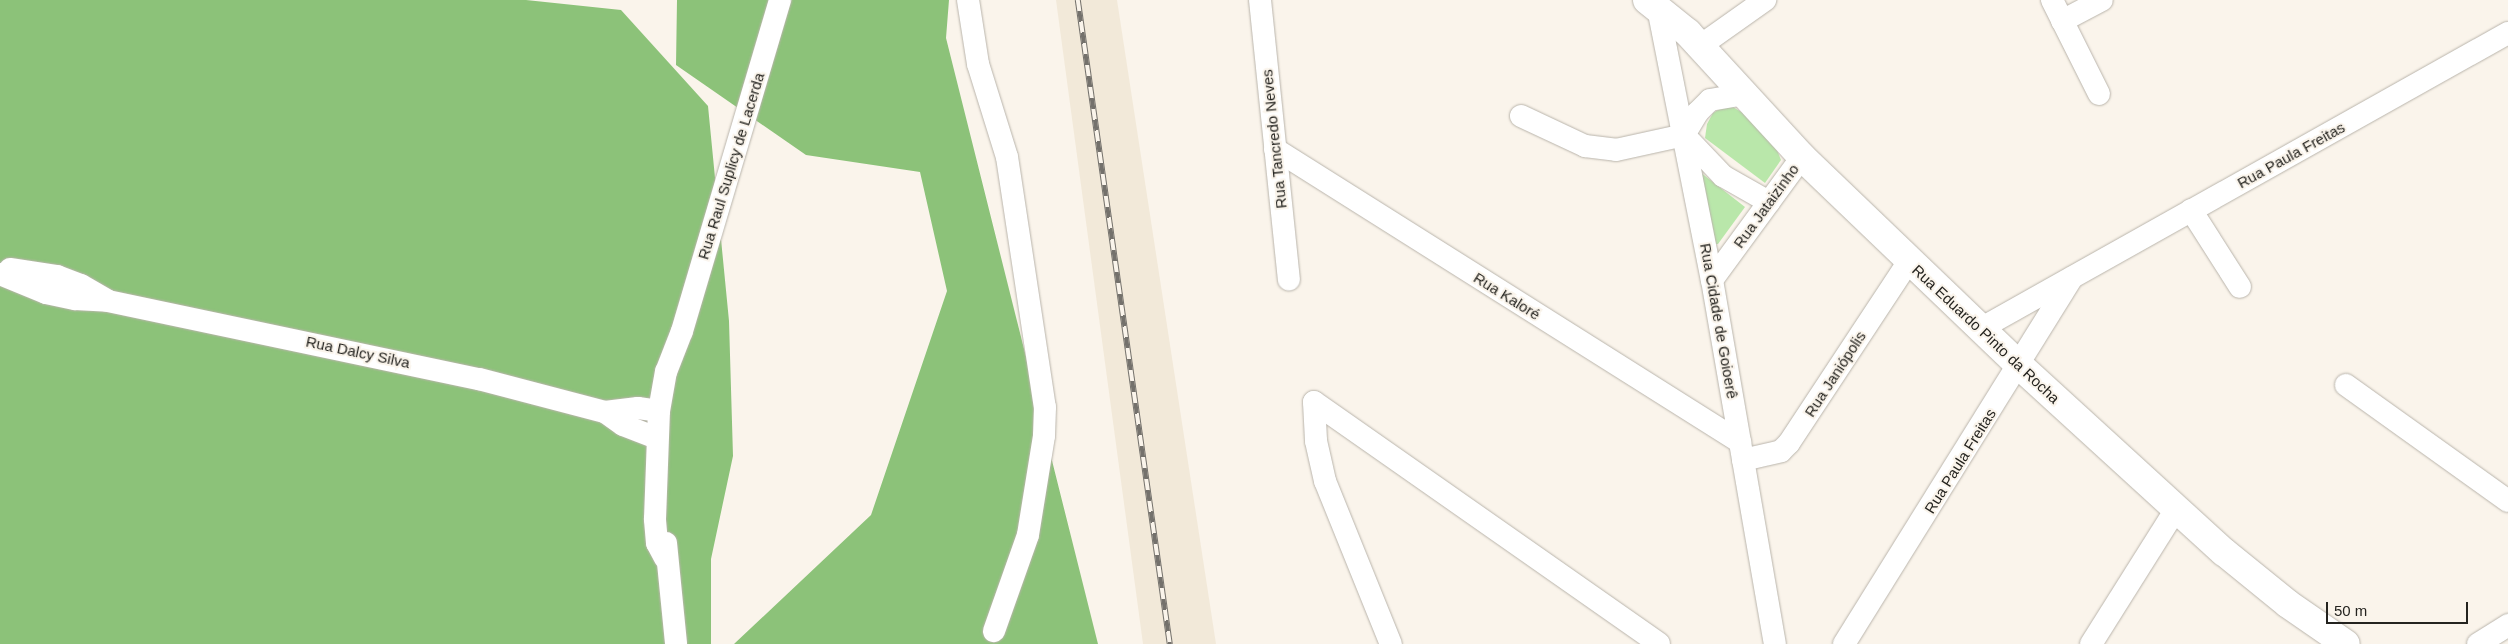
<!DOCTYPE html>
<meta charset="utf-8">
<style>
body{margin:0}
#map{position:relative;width:2508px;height:644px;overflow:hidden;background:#faf4eb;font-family:Helvetica,sans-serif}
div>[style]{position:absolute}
.built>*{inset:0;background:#f2e9d9}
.green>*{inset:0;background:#b9e7aa}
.forest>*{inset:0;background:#8cc279}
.roads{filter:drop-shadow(0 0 1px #b9b4ab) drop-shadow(0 0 1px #b9b4ab)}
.minor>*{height:22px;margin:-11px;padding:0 11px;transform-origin:11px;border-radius:11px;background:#fff}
.major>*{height:28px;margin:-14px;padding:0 14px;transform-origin:14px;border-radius:14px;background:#fff}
.rail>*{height:5.5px;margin-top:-2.75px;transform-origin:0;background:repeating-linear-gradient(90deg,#faf4eb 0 11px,#74716c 0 22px);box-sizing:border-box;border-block:1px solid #74716c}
span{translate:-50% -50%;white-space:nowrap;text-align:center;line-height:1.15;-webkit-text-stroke:4px #faf4eb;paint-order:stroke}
.street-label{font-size:15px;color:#24231f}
.scale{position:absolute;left:2326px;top:602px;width:142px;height:22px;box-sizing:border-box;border:2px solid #24231f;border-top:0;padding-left:6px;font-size:15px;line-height:18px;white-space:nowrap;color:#24231f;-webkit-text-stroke:4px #faf4eb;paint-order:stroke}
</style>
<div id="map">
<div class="built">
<div style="clip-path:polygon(1056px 0,1117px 0,1216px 644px,1143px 644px)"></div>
</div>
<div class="green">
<div style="clip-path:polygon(1723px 107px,1733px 107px,1743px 113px,1773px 140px,1781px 160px,1765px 183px,1705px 138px,1707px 124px,1713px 113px)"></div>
<div style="clip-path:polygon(1700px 172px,1745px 207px,1718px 244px,1715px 244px)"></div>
</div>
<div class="forest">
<div style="clip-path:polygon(0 0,526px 0,621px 10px,708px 106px,729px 321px,733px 456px,711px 559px,711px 644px,0 644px)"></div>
<div style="clip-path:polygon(677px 0,949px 0,946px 38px,1098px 644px,734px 644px,871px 515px,947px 291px,920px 172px,806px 155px,676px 65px)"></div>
</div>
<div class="roads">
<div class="minor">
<div style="left:968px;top:0;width:65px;rotate:81.1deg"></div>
<div style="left:978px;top:64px;width:97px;rotate:72.7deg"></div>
<div style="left:1007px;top:157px;width:253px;rotate:81.4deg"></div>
<div style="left:1045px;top:407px;width:29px;rotate:92deg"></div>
<div style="left:1044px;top:436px;width:100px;rotate:99.2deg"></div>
<div style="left:1028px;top:535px;width:102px;rotate:109.5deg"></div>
<div style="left:1260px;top:0;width:281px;rotate:84.1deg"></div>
<div style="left:2052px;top:0;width:105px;rotate:63.4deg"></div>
<div style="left:1657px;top:3px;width:282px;rotate:78.8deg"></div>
<div style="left:1712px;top:280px;width:369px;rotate:80.2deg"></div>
<div style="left:2062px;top:21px;width:45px;rotate:-27.7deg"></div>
<div style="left:1700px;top:46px;width:80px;rotate:-35.3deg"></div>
<div style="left:1521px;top:116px;width:71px;rotate:25.1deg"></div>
<div style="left:1585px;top:146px;width:31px;rotate:7deg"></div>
<div style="left:1616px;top:150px;width:70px;rotate:-12.4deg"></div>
<div style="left:1684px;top:135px;width:26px;rotate:-59deg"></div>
<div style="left:1697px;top:113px;width:18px;rotate:-45deg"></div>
<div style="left:1710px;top:100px;width:34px;rotate:-10deg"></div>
<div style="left:1685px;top:136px;width:55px;rotate:46.5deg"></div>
<div style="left:1723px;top:176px;width:53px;rotate:29.5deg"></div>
<div style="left:1275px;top:149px;width:550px;rotate:32.22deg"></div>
<div style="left:2191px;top:210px;width:91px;rotate:57.5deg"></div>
<div style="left:10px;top:269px;width:48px;rotate:8.5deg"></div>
<div style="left:57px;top:276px;width:26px;rotate:21deg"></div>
<div style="left:81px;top:285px;width:28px;rotate:30deg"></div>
<div style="left:0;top:274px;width:50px;rotate:22.4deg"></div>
<div style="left:46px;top:293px;width:30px;rotate:12deg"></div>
<div style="left:75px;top:299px;width:33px;rotate:3deg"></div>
<div style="left:108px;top:301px;width:379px;rotate:11.9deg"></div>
<div style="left:479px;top:379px;width:130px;rotate:14.7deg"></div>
<div style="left:605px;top:412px;width:22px;rotate:36deg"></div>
<div style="left:623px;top:425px;width:36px;rotate:21deg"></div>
<div style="left:1712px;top:280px;width:152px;rotate:-53.8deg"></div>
<div style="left:1980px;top:329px;width:605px;rotate:-29.28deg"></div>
<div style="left:2346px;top:385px;width:199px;rotate:35.6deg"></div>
<div style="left:1314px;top:402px;width:421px;rotate:35deg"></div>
<div style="left:1314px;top:402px;width:39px;rotate:87deg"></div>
<div style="left:1316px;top:441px;width:41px;rotate:77.3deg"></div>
<div style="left:1325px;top:481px;width:176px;rotate:68deg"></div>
<div style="left:605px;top:412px;width:33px;rotate:-7deg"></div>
<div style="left:638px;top:408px;width:21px;rotate:8deg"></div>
<div style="left:1743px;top:460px;width:39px;rotate:-13deg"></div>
<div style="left:1781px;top:451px;width:11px;rotate:-45deg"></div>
<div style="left:1789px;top:443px;width:218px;rotate:-56.6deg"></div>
<div style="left:666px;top:543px;width:101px;rotate:84.3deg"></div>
<div style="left:665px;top:558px;width:17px;rotate:-118deg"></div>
<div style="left:657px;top:543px;width:24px;rotate:-95deg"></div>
<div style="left:655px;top:519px;width:108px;rotate:-87.9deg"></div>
<div style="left:659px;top:411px;width:40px;rotate:-80deg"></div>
<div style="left:666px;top:372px;width:44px;rotate:-68.7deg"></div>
<div style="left:682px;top:331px;width:345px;rotate:-73.5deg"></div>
<div style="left:1844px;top:644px;width:431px;rotate:-58.1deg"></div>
<div style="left:2091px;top:644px;width:160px;rotate:-57.8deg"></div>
<div style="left:2478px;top:644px;width:36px;rotate:-32deg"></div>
</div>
<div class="major">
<div style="left:1647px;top:0;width:53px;rotate:38.8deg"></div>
<div style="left:1688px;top:33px;width:168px;rotate:47.4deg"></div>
<div style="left:1802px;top:157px;width:302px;rotate:43.8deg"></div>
<div style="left:2020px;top:366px;width:276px;rotate:42.4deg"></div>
<div style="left:2224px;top:552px;width:82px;rotate:39.1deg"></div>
<div style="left:2288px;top:604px;width:70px;rotate:34.6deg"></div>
</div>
</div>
<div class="rail">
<div style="left:1078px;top:0;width:651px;rotate:81.87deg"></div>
</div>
<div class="street-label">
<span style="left:1274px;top:139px;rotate:-96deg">Rua Tancredo Neves</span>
<span style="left:2291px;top:155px;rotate:-29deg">Rua Paula Freitas</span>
<span style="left:731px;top:166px;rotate:-73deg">Rua Raul Suplicy de Lacerda</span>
<span style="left:1766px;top:206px;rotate:-54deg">Rua Jataizinho</span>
<span style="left:1507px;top:296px;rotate:32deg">Rua Kaloré</span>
<span style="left:1719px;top:321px;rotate:80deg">Rua Cidade de Goioerê</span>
<span style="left:1986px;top:334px;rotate:43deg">Rua Eduardo Pinto da Rocha</span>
<span style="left:358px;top:352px;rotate:12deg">Rua Dalcy Silva</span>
<span style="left:1835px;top:374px;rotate:-57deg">Rua Janiópolis</span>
<span style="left:1960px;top:461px;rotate:-58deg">Rua Paula Freitas</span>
</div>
<div class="scale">50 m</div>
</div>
